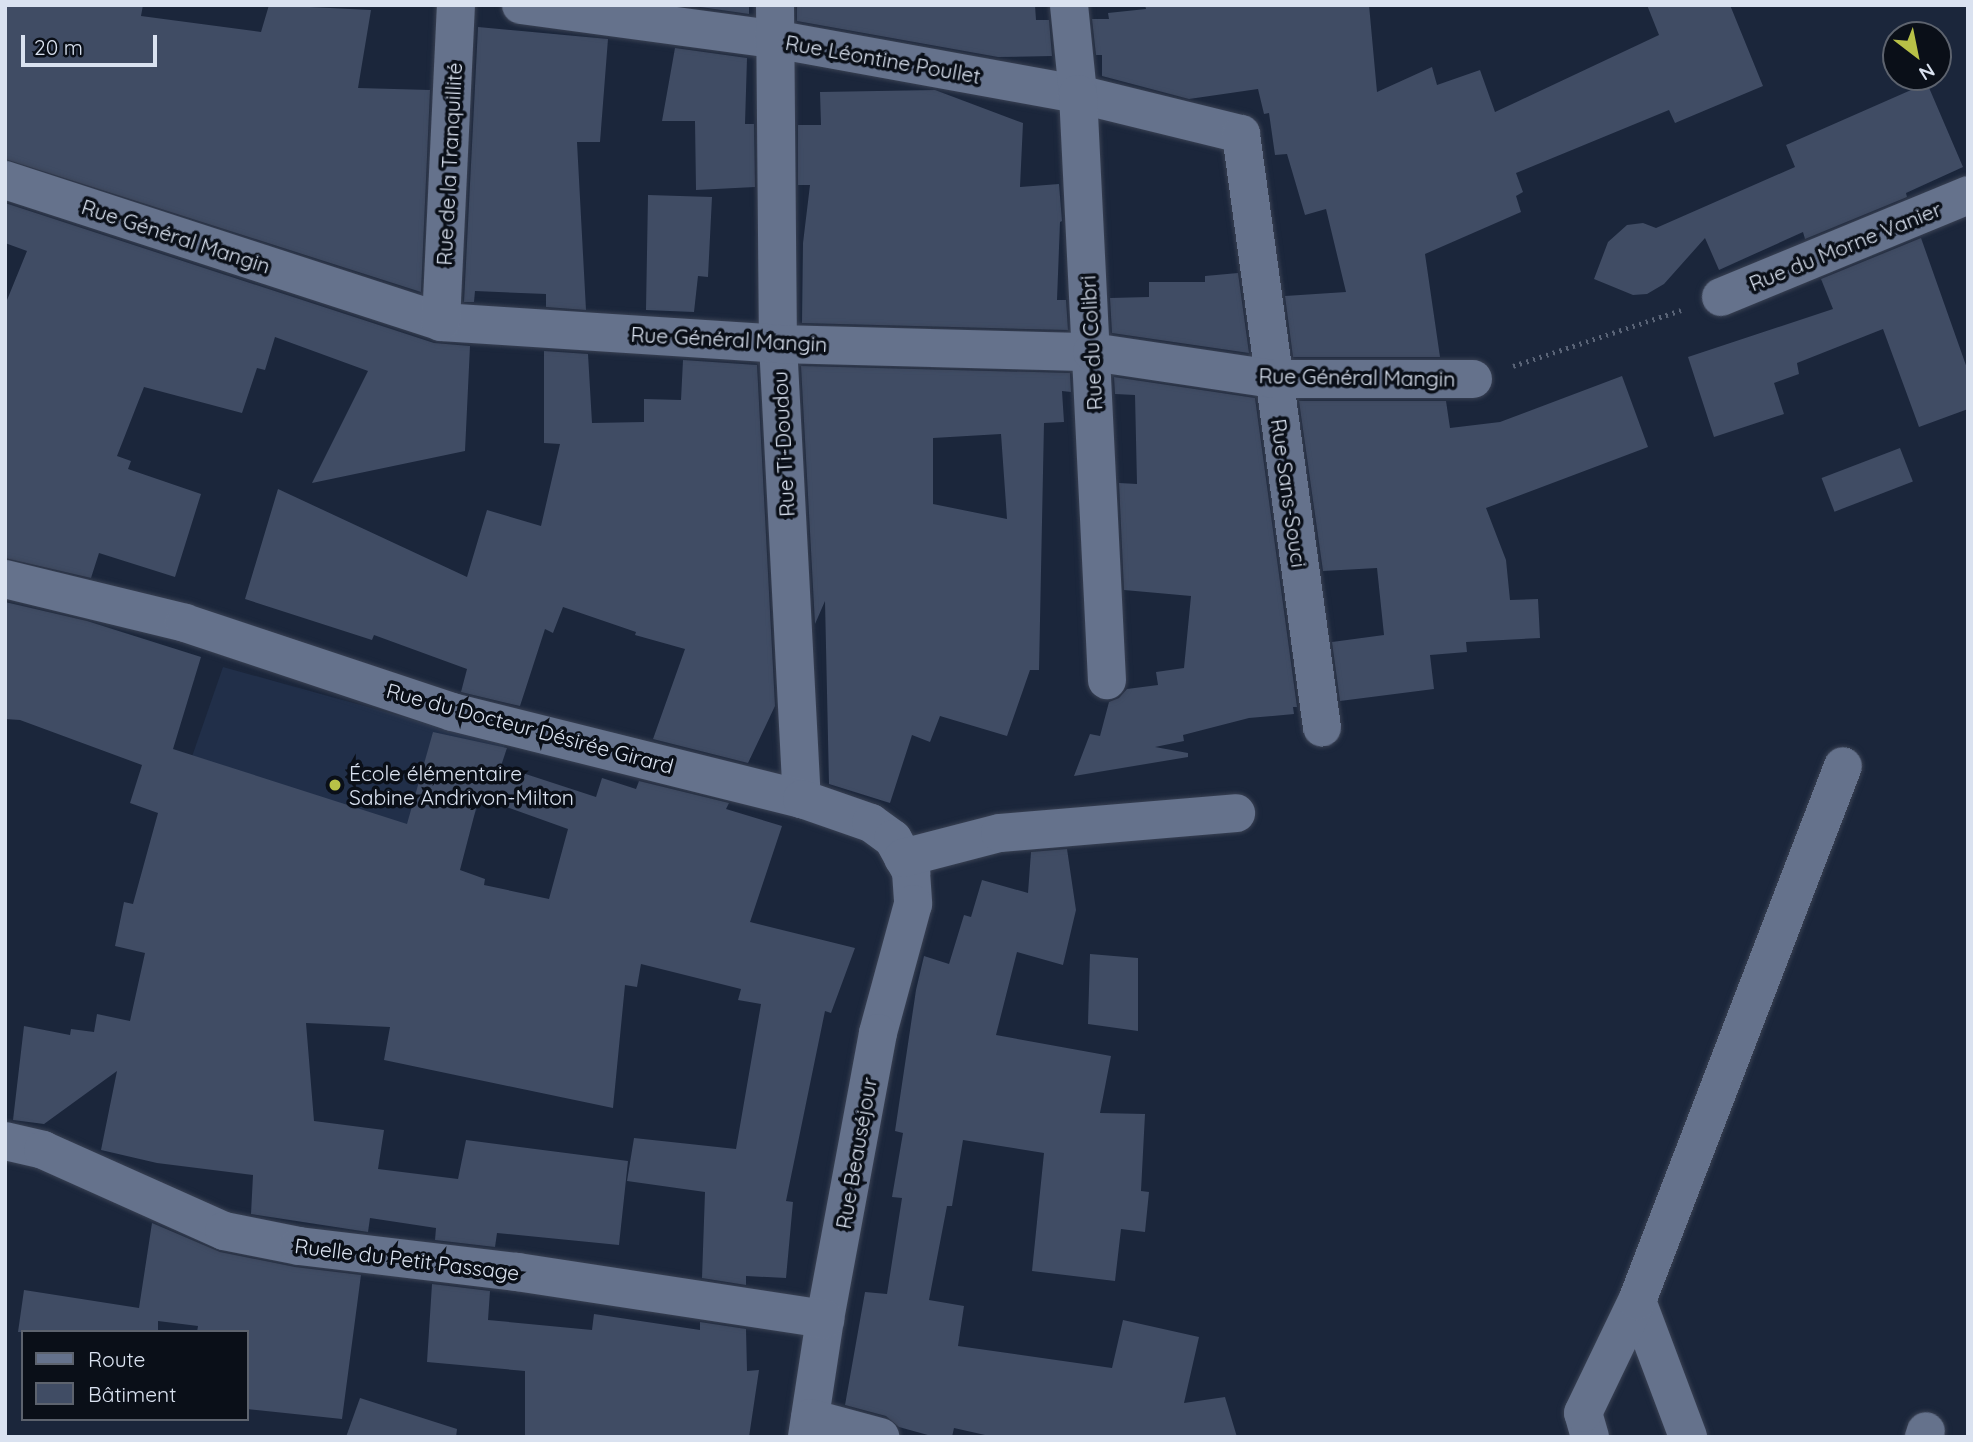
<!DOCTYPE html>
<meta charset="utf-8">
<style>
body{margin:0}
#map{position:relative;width:1973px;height:1442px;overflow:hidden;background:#1b263b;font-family:Quicksand,sans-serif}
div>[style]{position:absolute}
.built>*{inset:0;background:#212f49}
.building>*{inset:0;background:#404c64;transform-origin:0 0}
.path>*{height:4.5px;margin-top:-2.25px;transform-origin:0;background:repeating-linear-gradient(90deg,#5a6477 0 2px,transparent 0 7px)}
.roads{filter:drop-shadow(0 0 2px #394153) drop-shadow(0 0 2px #394153)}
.minor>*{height:38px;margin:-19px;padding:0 19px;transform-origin:19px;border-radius:19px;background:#65728c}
.dots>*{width:19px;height:19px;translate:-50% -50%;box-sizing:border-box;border:4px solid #0a0f18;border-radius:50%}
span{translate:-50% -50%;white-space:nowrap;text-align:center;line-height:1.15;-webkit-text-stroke:7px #0a0f18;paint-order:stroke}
.street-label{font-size:21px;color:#dae2f0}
.poi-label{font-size:21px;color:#dae2f0}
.left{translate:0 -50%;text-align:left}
.frame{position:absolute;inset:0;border:7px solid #dae2f0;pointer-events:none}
.legend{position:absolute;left:21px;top:1330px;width:228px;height:91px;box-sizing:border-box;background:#0a0f18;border:2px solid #5d636e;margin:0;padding:9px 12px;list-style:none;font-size:21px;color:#dae2f0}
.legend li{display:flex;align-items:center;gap:14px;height:35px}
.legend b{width:35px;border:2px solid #5d636e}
.north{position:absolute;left:1882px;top:21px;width:70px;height:70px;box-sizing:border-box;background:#0a0f18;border:2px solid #5d636e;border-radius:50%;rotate:148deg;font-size:19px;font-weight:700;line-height:28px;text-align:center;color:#dae2f0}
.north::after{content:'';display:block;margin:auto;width:24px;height:32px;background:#b8c147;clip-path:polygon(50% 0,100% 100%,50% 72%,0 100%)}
.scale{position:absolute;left:21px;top:35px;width:136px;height:32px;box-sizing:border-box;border:4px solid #dae2f0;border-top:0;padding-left:9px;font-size:21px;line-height:24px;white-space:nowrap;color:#dae2f0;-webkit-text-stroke:5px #0a0f18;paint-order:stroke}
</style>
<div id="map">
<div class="built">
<div style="clip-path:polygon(223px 667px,505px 745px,405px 974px,168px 826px)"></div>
</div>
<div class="building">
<div style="clip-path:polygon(5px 5px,143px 5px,141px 16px,261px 32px,269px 5px,371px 10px,358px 88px,430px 90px,421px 292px,5px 159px)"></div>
<div style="clip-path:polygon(687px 5px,749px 5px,749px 14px)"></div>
<div style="clip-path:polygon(797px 5px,1035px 5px,1036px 20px,1049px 20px,1052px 56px,998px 57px,797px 21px)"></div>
<div style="clip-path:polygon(1145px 5px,1369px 5px,1377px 92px,1432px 67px,1437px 85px,1480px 70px,1495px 112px,1659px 35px,1647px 5px,1730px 5px,1763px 86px,1675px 123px,1669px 110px,1516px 173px,1523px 192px,1516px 196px,1521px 212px,1425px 254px,1440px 357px,1293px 357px,1285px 296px,1346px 292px,1326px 209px,1305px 215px,1287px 154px,1275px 155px,1269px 113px,1264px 114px,1258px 89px,1189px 99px,1102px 76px,1102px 55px,1096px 55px,1092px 19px,1109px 19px,1108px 13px,1146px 9px)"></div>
<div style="clip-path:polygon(478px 27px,608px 39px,600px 142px,577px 142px,586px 310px,546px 307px,546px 294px,475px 291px,474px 302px,464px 302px)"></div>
<div style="clip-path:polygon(675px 48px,747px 58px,745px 124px,754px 124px,755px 187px,696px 190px,695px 121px,662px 121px)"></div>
<div style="clip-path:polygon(1927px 83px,1963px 167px,1906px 193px,1907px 197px,1805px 239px,1803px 232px,1719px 270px,1705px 238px,1664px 284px,1647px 294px,1633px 295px,1594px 279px,1608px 242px,1627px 225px,1643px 223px,1656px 228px,1795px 167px,1786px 145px)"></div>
<div style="clip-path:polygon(935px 90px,1023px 123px,1020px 187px,1059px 184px,1062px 221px,1060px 222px,1057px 300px,1066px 300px,1068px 330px,802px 323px,803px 243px,810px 185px,798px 185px,798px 125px,821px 125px,820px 92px)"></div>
<div style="clip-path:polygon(648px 195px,712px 197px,708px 277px,698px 276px,694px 312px,646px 310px)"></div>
<div style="clip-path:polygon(5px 203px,434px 343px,470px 346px,465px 451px,312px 483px,368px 371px,275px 337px,265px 370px,257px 368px,242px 413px,144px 387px,117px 456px,131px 461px,128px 469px,201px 494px,175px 577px,99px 553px,91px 578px,5px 558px,5px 305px,27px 251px,5px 243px)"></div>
<div style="clip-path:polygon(1921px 238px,1968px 371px,1968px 409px,1919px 427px,1883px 329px,1797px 363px,1799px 374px,1774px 383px,1784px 414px,1714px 437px,1688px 357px,1833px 309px,1821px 279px)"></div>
<div style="clip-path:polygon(1238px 273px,1249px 353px,1112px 333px,1110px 298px,1149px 297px,1149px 282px,1205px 282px,1205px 276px)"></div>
<div style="clip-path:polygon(544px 351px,588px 354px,592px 423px,644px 422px,644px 399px,681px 400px,683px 360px,757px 365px,775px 706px,748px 763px,653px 739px,685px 649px,635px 635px,636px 632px,563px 607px,553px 633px,545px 629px,520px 706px,461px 692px,467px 669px,374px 635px,372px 640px,245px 599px,278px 489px,467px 577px,487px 510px,541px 526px,560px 444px,544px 443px)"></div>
<div style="clip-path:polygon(evenodd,801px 366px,1070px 373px,1071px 392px,1062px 391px,1064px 422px,1044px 423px,1039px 670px,1030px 670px,1007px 736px,940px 716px,930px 742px,912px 735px,890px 803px,829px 784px,825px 601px,815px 624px,801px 366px,1001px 434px,1007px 519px,933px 504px,933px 438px,1001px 434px)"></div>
<div style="clip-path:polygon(1622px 376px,1648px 447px,1486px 508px,1506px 560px,1510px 600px,1538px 599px,1540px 638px,1466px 642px,1467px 652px,1430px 655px,1434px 689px,1340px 701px,1332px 642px,1384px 635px,1377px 568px,1323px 571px,1299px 401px,1446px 401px,1450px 428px,1500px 422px)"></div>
<div style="clip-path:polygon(1114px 377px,1255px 398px,1297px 707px,1293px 707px,1294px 714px,1249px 718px,1183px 735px,1184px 741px,1155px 747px,1188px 753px,1188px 757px,1074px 776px,1090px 734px,1100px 736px,1109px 702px,1119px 698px,1127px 689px,1158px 685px,1156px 672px,1184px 668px,1191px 596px,1124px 590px,1119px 483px,1137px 484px,1135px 395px,1115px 394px)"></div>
<div style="left:1900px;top:448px;width:36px;height:84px;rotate:69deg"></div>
<div style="clip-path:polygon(evenodd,5px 602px,87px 621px,201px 657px,173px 749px,407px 824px,433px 732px,507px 748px,501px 766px,596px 797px,602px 778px,636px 789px,639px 781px,729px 803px,726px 809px,782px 826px,750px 922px,855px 948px,831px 1013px,825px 1011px,786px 1201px,793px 1202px,786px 1278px,746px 1276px,746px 1285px,702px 1278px,705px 1192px,627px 1181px,634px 1138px,736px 1149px,761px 1004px,738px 1000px,741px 989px,641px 964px,637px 987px,625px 985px,613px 1108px,384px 1060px,390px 1027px,306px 1023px,314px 1121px,384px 1130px,378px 1169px,458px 1179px,466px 1140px,628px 1161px,619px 1245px,497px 1233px,495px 1247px,435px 1240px,436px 1228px,370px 1218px,368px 1232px,251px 1214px,253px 1175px,157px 1163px,101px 1150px,117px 1071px,44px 1124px,13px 1120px,24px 1026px,70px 1035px,71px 1029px,94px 1032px,97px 1014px,130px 1021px,145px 953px,115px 946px,124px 902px,133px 904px,158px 813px,130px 803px,142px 765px,20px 720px,5px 719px,5px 602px,479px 797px,568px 829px,549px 899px,484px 885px,485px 879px,460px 870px,479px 797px)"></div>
<div style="clip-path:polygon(1067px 849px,1076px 910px,1063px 965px,1017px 952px,996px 1035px,1111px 1056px,1100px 1113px,1145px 1114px,1141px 1191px,1149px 1192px,1145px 1232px,1121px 1229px,1115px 1281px,1032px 1271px,1044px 1153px,963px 1140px,952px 1206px,947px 1206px,929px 1300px,964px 1306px,958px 1346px,1112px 1368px,1123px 1320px,1199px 1337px,1184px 1403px,1225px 1397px,1237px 1437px,994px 1437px,954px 1428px,952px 1437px,935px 1437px,899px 1427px,886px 1416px,845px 1405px,865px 1292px,887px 1294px,902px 1198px,892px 1197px,903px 1133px,895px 1131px,916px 990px,924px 956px,949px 964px,964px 915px,971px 917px,982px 880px,1028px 893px,1031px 852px)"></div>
<div style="clip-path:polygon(1090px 954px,1138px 958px,1138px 1031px,1088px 1024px)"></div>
<div style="clip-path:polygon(152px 1223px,220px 1252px,295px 1267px,361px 1275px,342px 1419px,247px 1409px,247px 1332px,197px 1332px,198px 1326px,158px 1321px,158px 1332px,18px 1332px,24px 1290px,139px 1308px)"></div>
<div style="clip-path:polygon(432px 1284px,490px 1291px,488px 1320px,592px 1330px,594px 1314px,700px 1330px,700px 1322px,746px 1329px,747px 1371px,759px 1370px,749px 1437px,525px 1437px,525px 1371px,427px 1362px)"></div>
<div style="clip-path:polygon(360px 1398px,457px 1429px,456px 1437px,346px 1437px)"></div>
</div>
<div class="path">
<div style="left:1513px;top:366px;width:177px;rotate:-18.4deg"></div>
</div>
<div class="roads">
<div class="minor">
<div style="left:521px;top:5px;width:255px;rotate:7.7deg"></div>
<div style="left:774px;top:39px;width:309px;rotate:10.3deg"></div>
<div style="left:1078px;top:94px;width:168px;rotate:13.8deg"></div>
<div style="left:1241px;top:134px;width:599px;rotate:82.23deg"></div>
<div style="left:775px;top:5px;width:339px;rotate:89.5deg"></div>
<div style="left:778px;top:344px;width:456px;rotate:87deg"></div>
<div style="left:1069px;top:5px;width:89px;rotate:84.2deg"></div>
<div style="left:1078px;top:94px;width:587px;rotate:87.17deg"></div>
<div style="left:5px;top:180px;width:459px;rotate:18deg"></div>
<div style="left:441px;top:322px;width:338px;rotate:3.7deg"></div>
<div style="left:778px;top:344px;width:314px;rotate:1.5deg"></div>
<div style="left:1092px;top:352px;width:183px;rotate:8.5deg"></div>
<div style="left:1273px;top:379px;width:200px"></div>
<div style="left:1721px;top:297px;width:267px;rotate:-22.4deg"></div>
<div style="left:441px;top:322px;width:317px;rotate:-87.3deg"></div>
<div style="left:5px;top:579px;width:185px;rotate:13.7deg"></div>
<div style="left:185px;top:623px;width:281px;rotate:18.4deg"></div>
<div style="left:452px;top:712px;width:361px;rotate:14deg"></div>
<div style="left:802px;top:799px;width:73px;rotate:19.2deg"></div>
<div style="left:871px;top:823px;width:27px;rotate:36deg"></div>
<div style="left:893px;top:839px;width:38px;rotate:61deg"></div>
<div style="left:911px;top:872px;width:32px;rotate:86deg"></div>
<div style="left:913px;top:904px;width:134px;rotate:105.2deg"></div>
<div style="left:878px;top:1033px;width:291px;rotate:100.5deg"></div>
<div style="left:825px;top:1319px;width:119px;rotate:98.7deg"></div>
<div style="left:903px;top:858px;width:100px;rotate:-14.5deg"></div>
<div style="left:1000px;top:833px;width:237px;rotate:-4.8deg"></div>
<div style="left:5px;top:1141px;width:39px;rotate:13deg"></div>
<div style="left:43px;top:1150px;width:198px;rotate:24.1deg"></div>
<div style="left:224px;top:1231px;width:76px;rotate:11.3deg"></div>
<div style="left:299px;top:1246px;width:220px;rotate:6.8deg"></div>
<div style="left:517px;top:1272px;width:312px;rotate:8.7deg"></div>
<div style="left:1637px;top:1301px;width:145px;rotate:69.4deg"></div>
<div style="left:810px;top:1418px;width:73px;rotate:15.2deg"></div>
<div style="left:1590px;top:1437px;width:25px;rotate:-106deg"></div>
<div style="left:1583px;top:1413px;width:124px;rotate:-64.3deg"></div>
<div style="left:1637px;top:1301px;width:573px;rotate:-68.94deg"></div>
<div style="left:1924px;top:1437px;width:6px;rotate:-72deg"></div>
</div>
</div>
<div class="dots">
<div style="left:335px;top:785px;background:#b8c147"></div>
</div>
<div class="street-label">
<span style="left:883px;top:59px;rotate:10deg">Rue Léontine Poullet</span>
<span style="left:449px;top:164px;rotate:-87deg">Rue de la Tranquillité</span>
<span style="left:176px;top:236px;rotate:18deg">Rue Général Mangin</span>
<span style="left:1845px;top:246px;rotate:-22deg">Rue du Morne Vanier</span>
<span style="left:729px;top:339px;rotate:3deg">Rue Général Mangin</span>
<span style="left:1091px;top:343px;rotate:-93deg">Rue du Colibri</span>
<span style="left:1357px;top:377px;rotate:1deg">Rue Général Mangin</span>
<span style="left:783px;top:444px;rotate:-93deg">Rue Ti-Doudou</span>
<span style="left:1289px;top:493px;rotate:82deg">Rue Sans-Souci</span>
<span style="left:530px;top:728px;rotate:15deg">Rue du Docteur Désirée Girard</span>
<span style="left:856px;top:1153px;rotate:-80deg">Rue Beauséjour</span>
<span style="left:407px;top:1259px;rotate:7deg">Ruelle du Petit Passage</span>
</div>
<div class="poi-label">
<span class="left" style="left:349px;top:785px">École élémentaire<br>Sabine Andrivon-Milton</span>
</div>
<div class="frame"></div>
<ul class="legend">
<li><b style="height:9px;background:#65728c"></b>Route</li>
<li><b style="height:19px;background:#404c64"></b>Bâtiment</li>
</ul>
<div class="north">N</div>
<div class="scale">20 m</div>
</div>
